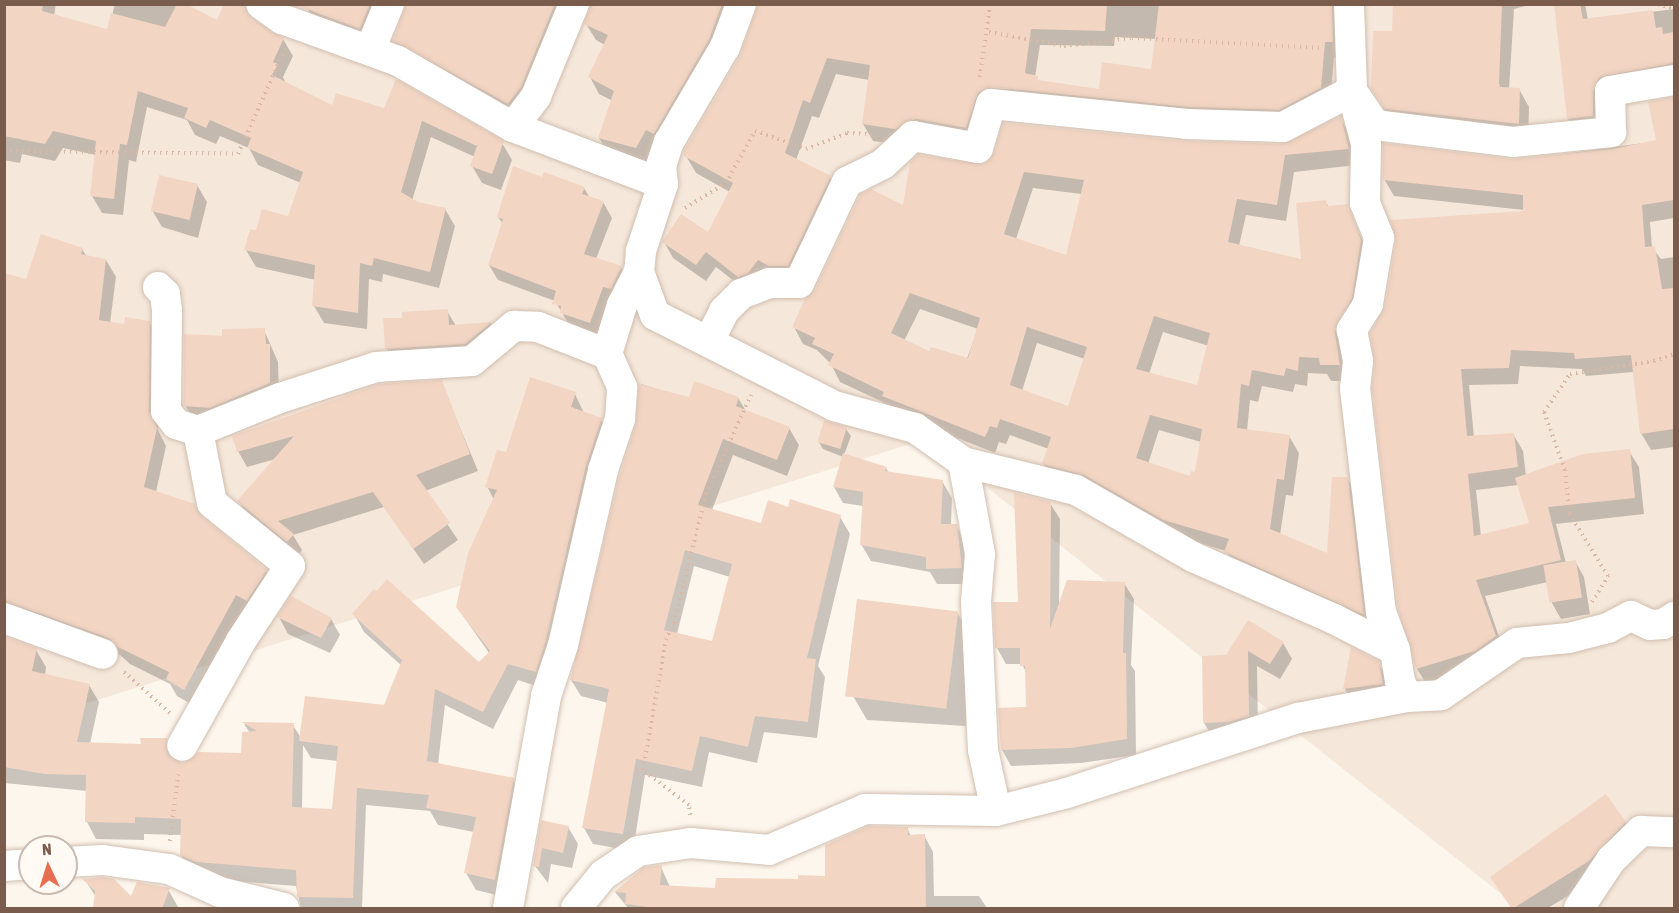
<!DOCTYPE html>
<style>
body{margin:0}
#map{position:relative;width:1679px;height:913px;overflow:hidden;background:#fdf6ec;font-family:"Asap Condensed",sans-serif}
div>[style]{position:absolute}
.residential>*{inset:0;background:#f5e8da}
.shadow>*{inset:0;background:#0003}
.building>*{inset:0;background:#f3d5c3;transform-origin:0 0}
.path>*{height:4px;margin-top:-2px;transform-origin:0;background:repeating-linear-gradient(90deg,#d9b8a5 0 1.5px,transparent 0 6px)}
.roads{filter:drop-shadow(0 0 2px #d1beb0) drop-shadow(0 0 2px #d1beb0)}
.street>*{height:30px;margin:-15px;padding:0 15px;transform-origin:15px;border-radius:15px;background:#fff}
span{translate:-50% -50%;white-space:nowrap;text-align:center;line-height:1.15;-webkit-text-stroke:6px #fffaf3;paint-order:stroke}
.frame{position:absolute;inset:0;border:6px solid #7a5c4d;pointer-events:none}
.north{position:absolute;left:18px;top:835px;width:60px;height:60px;box-sizing:border-box;background:#fffaf3;border:2px solid #cabbb1;border-radius:50%;rotate:356deg;font-size:16px;font-weight:700;line-height:24px;text-align:center;color:#7a5c4d}
.north::after{content:'';display:block;margin:auto;width:21px;height:27px;background:#e76f51;clip-path:polygon(50% 0,100% 100%,50% 72%,0 100%)}
</style>
<div id="map">
<div class="residential">
<div style="clip-path:polygon(5px 5px,1674px 5px,1674px 908px,1519px 908px,926px 439px,91px 702px,5px 718px)"></div>
</div>
<div class="shadow">
<div style="clip-path:polygon(4px 4px,56px 4px,54px 16px,108px 31px,115px 4px,182px 4px,217px 22px,252px 20px,283px 39px,293px 56px,283px 77px,286px 84px,333px 107px,337px 95px,502px 143px,512px 160px,501px 190px,482px 183px,472px 166px,475px 157px,431px 137px,412px 201px,445px 209px,455px 226px,439px 288px,383px 274px,382px 282px,369px 279px,367px 329px,324px 323px,314px 306px,316px 280px,256px 267px,246px 250px,257px 232px,289px 218px,301px 183px,258px 165px,249px 148px,220px 136px,216px 144px,195px 135px,187px 120px,147px 107px,136px 162px,129px 160px,123px 215px,102px 213px,92px 196px,96px 155px,63px 148px,55px 161px,22px 154px,20px 163px,4px 160px)"></div>
<div style="clip-path:polygon(306px 4px,405px 4px,387px 7px,369px 45px,314px 25px)"></div>
<div style="clip-path:polygon(407px 4px,585px 4px,518px 120px,404px 57px,394px 41px)"></div>
<div style="clip-path:polygon(591px 4px,745px 4px,646px 164px,609px 155px,599px 138px,613px 101px,599px 94px,590px 77px,605px 45px,596px 40px,586px 24px)"></div>
<div style="clip-path:polygon(evenodd,753px 4px,1351px 4px,1342px 58px,1334px 58px,1330px 104px,1289px 126px,1002px 103px,975px 144px,905px 145px,873px 141px,863px 124px,869px 80px,836px 74px,819px 118px,812px 116px,796px 160px,830px 177px,839px 194px,797px 282px,748px 292px,716px 267px,706px 281px,673px 258px,664px 242px,709px 234px,730px 192px,696px 173px,686px 156px,742px 54px,758px 7px,753px 4px,1115px 37px,1156px 39px,1152px 70px,1101px 91px,1040px 82px,1035px 77px,1040px 45px,1114px 46px,1115px 37px,753px 4px,985px 85px,1046px 91px,985px 88px,985px 85px)"></div>
<div style="clip-path:polygon(1397px 4px,1532px 4px,1514px 9px,1509px 89px,1519px 89px,1529px 107px,1528px 141px,1397px 126px,1383px 107px,1396px 33px)"></div>
<div style="clip-path:polygon(1557px 4px,1585px 4px,1588px 20px,1674px 9px,1674px 82px,1609px 93px,1602px 133px,1578px 135px,1568px 119px)"></div>
<div style="clip-path:polygon(evenodd,1674px 97px,1674px 218px,1650px 222px,1652px 247px,1661px 259px,1674px 257px,1674px 447px,1651px 450px,1641px 433px,1634px 372px,1586px 376px,1582px 369px,1520px 366px,1518px 384px,1469px 385px,1474px 437px,1513px 434px,1523px 451px,1526px 476px,1629px 451px,1639px 467px,1644px 514px,1556px 524px,1566px 563px,1575px 561px,1584px 577px,1590px 614px,1561px 619px,1552px 603px,1548px 582px,1485px 596px,1505px 654px,1427px 685px,1417px 669px,1399px 608px,1374px 388px,1524px 210px,1394px 196px,1384px 179px,1658px 141px,1650px 103px,1674px 97px,1518px 485px,1530px 524px,1481px 536px,1476px 490px,1518px 485px)"></div>
<div style="clip-path:polygon(evenodd,1340px 118px,1350px 135px,1357px 165px,1294px 172px,1286px 221px,1246px 215px,1239px 246px,1303px 261px,1325px 202px,1329px 207px,1347px 205px,1370px 258px,1349px 381px,1331px 381px,1327px 374px,1308px 373px,1307px 386px,1295px 384px,1293px 392px,1262px 386px,1258px 402px,1250px 400px,1247px 431px,1289px 436px,1299px 453px,1293px 496px,1286px 495px,1280px 535px,1328px 555px,1347px 478px,1357px 495px,1372px 630px,1236px 569px,1226px 551px,1174px 536px,1053px 480px,1044px 464px,1049px 449px,1010px 435px,1006px 444px,999px 442px,995px 453px,894px 413px,889px 405px,840px 382px,831px 364px,817px 350px,803px 344px,794px 327px,904px 207px,984px 166px,1185px 143px,1283px 146px,1340px 118px,1033px 188px,1082px 194px,1067px 257px,1016px 239px,1033px 188px,1340px 118px,920px 309px,978px 329px,966px 361px,930px 353px,904px 341px,920px 309px,1340px 118px,1163px 332px,1209px 346px,1199px 386px,1149px 374px,1163px 332px,1340px 118px,1037px 343px,1085px 359px,1069px 408px,1022px 391px,1037px 343px,1340px 118px,1159px 430px,1201px 442px,1196px 474px,1190px 478px,1148px 464px,1159px 430px)"></div>
<div style="clip-path:polygon(543px 179px,584px 188px,590px 198px,603px 202px,612px 218px,596px 259px,621px 267px,629px 283px,599px 337px,571px 328px,555px 301px,498px 280px,489px 265px,503px 224px,498px 217px)"></div>
<div style="clip-path:polygon(197px 185px,207px 202px,198px 238px,162px 227px,152px 210px)"></div>
<div style="clip-path:polygon(82px 249px,87px 257px,106px 260px,116px 277px,110px 323px,125px 326px,149px 322px,159px 340px,158px 430px,166px 446px,156px 492px,201px 518px,266px 571px,276px 588px,194px 706px,177px 696px,170px 684px,130px 664px,120px 655px,21px 619px,4px 622px,4px 338px,27px 281px)"></div>
<div style="clip-path:polygon(447px 311px,456px 326px,491px 323px,500px 339px,396px 365px,387px 349px,404px 319px)"></div>
<div style="clip-path:polygon(264px 330px,278px 362px,279px 400px,194px 421px,185px 405px,224px 338px)"></div>
<div style="clip-path:polygon(441px 382px,478px 471px,425px 491px,458px 540px,424px 564px,384px 507px,293px 535px,302px 550px,297px 557px,248px 517px,239px 501px,276px 459px,247px 467px,238px 451px)"></div>
<div style="clip-path:polygon(evenodd,641px 384px,690px 399px,738px 398px,746px 411px,789px 428px,799px 445px,787px 476px,733px 455px,712px 510px,762px 525px,789px 509px,840px 517px,850px 534px,818px 666px,825px 677px,817px 738px,764px 732px,757px 763px,709px 752px,702px 787px,645px 775px,633px 851px,593px 844px,584px 828px,608px 703px,581px 696px,571px 680px,638px 424px,641px 384px,694px 566px,730px 577px,713px 643px,677px 634px,694px 566px)"></div>
<div style="clip-path:polygon(evenodd,575px 394px,584px 413px,601px 420px,611px 437px,545px 689px,518px 680px,493px 729px,445px 705px,438px 764px,513px 780px,523px 797px,505px 897px,476px 890px,466px 873px,474px 832px,438px 825px,430px 811px,366px 805px,362px 908px,301px 908px,296px 886px,207px 879px,192px 872px,181px 855px,182px 835px,144px 834px,144px 840px,96px 839px,87px 822px,87px 791px,4px 783px,4px 637px,36px 650px,46px 667px,45px 675px,89px 685px,99px 702px,90px 744px,142px 745px,166px 739px,176px 761px,183px 765px,243px 755px,250px 733px,244px 724px,293px 725px,301px 738px,385px 707px,402px 666px,364px 632px,354px 614px,479px 664px,489px 653px,457px 607px,494px 500px,487px 486px,507px 454px,575px 394px,303px 745px,311px 758px,338px 761px,333px 810px,302px 809px,303px 745px)"></div>
<div style="clip-path:polygon(846px 429px,851px 436px,844px 455px,886px 468px,889px 473px,942px 481px,952px 498px,951px 525px,956px 525px,965px 542px,970px 584px,937px 584px,930px 572px,871px 561px,861px 544px,863px 506px,843px 503px,834px 487px,843px 457px,823px 449px,818px 441px)"></div>
<div style="clip-path:polygon(1050px 503px,1060px 519px,1059px 606px,1124px 583px,1134px 599px,1131px 665px,1135px 671px,1136px 755px,1081px 763px,1011px 766px,1002px 750px,1027px 709px,1027px 674px,1022px 664px,1006px 664px,997px 648px,1020px 603px)"></div>
<div style="clip-path:polygon(957px 612px,972px 637px,966px 726px,867px 720px,853px 696px)"></div>
<div style="clip-path:polygon(279px 617px,331px 619px,340px 635px,330px 653px,288px 634px)"></div>
<div style="clip-path:polygon(1249px 622px,1283px 643px,1292px 659px,1280px 679px,1257px 666px,1258px 732px,1214px 739px,1204px 723px,1227px 657px)"></div>
<div style="clip-path:polygon(1352px 649px,1378px 663px,1388px 679px,1391px 700px,1354px 705px,1345px 689px)"></div>
<div style="clip-path:polygon(542px 822px,568px 827px,578px 844px,572px 868px,551px 864px,548px 883px,535px 866px)"></div>
<div style="clip-path:polygon(1625px 822px,1634px 839px,1599px 877px,1548px 908px,1512px 908px,1492px 878px)"></div>
<div style="clip-path:polygon(907px 828px,911px 836px,924px 835px,933px 852px,934px 896px,979px 896px,987px 908px,628px 908px,615px 892px,645px 869px,661px 867px,670px 887px,717px 889px,827px 877px)"></div>
<div style="clip-path:polygon(85px 880px,132px 899px,168px 889px,178px 907px,200px 908px,95px 908px,96px 897px)"></div>
</div>
<div class="building">
<div style="clip-path:polygon(4px 4px,43px 4px,42px 11px,107px 29px,111px 13px,165px 27px,177px 4px,186px 4px,217px 20px,224px 4px,244px 4px,251px 18px,284px 38px,273px 62px,278px 64px,272px 75px,332px 105px,336px 93px,384px 108px,396px 79px,504px 141px,492px 174px,470px 166px,477px 146px,422px 121px,401px 192px,418px 202px,446px 208px,430px 272px,374px 258px,372px 266px,360px 263px,358px 313px,312px 306px,315px 265px,244px 250px,250px 229px,256px 230px,262px 209px,288px 216px,303px 172px,247px 148px,251px 138px,210px 120px,206px 128px,184px 118px,188px 108px,138px 91px,127px 145px,120px 144px,114px 199px,90px 196px,96px 141px,53px 131px,45px 144px,4px 136px)"></div>
<div style="clip-path:polygon(293px 4px,370px 4px,360px 29px)"></div>
<div style="clip-path:polygon(406px 4px,555px 4px,521px 87px,508px 104px,393px 41px)"></div>
<div style="clip-path:polygon(591px 4px,722px 4px,709px 40px,654px 134px,646px 130px,636px 148px,598px 138px,614px 91px,588px 77px,608px 35px,584px 24px)"></div>
<div style="clip-path:polygon(758px 4px,1107px 4px,1105px 31px,1031px 29px,1025px 73px,1038px 76px,1038px 80px,1099px 89px,1102px 62px,1151px 69px,1159px 4px,1332px 5px,1333px 42px,1325px 42px,1321px 88px,1279px 110px,1188px 107px,992px 87px,978px 93px,966px 128px,916px 119px,895px 129px,862px 124px,870px 65px,827px 58px,810px 103px,803px 100px,785px 153px,831px 176px,788px 266px,769px 266px,758px 260px,748px 273px,738px 277px,706px 252px,696px 265px,662px 242px,681px 214px,708px 232px,733px 183px,684px 156px,684px 151px,740px 56px)"></div>
<div style="clip-path:polygon(1393px 4px,1502px 4px,1499px 83px,1500px 87px,1520px 88px,1519px 124px,1385px 109px,1371px 89px,1373px 31px,1392px 31px)"></div>
<div style="clip-path:polygon(1554px 4px,1580px 4px,1583px 19px,1653px 10px,1656px 28px,1662px 27px,1663px 34px,1674px 32px,1674px 63px,1600px 77px,1593px 91px,1593px 116px,1567px 119px)"></div>
<div style="clip-path:polygon(1674px 97px,1674px 200px,1642px 205px,1645px 247px,1655px 246px,1662px 289px,1674px 288px,1674px 429px,1640px 434px,1631px 355px,1575px 359px,1574px 353px,1511px 350px,1509px 368px,1461px 369px,1467px 436px,1514px 433px,1518px 467px,1468px 474px,1474px 536px,1529px 523px,1515px 478px,1583px 454px,1630px 449px,1635px 498px,1548px 507px,1561px 560px,1476px 580px,1496px 636px,1475px 651px,1416px 669px,1398px 608px,1372px 388px,1375px 363px,1370px 333px,1385px 307px,1396px 241px,1390px 220px,1523px 211px,1523px 195px,1383px 180px,1383px 143px,1511px 159px,1613px 149px,1656px 140px,1648px 102px)"></div>
<div style="clip-path:polygon(evenodd,1341px 116px,1349px 149px,1285px 155px,1277px 205px,1237px 199px,1228px 242px,1301px 259px,1296px 203px,1326px 200px,1327px 206px,1348px 204px,1361px 240px,1352px 298px,1335px 332px,1340px 365px,1320px 365px,1319px 358px,1299px 357px,1298px 371px,1286px 368px,1284px 376px,1252px 370px,1249px 386px,1241px 384px,1237px 428px,1290px 435px,1284px 480px,1277px 479px,1270px 529px,1327px 553px,1332px 477px,1348px 477px,1364px 615px,1224px 552px,1229px 539px,1163px 520px,1084px 475px,1042px 464px,1051px 437px,1000px 419px,997px 428px,990px 426px,985px 437px,882px 396px,884px 392px,828px 365px,834px 354px,812px 344px,815px 338px,792px 327px,805px 299px,815px 290px,860px 195px,871px 189px,903px 205px,910px 162px,918px 155px,984px 164px,994px 153px,1003px 123px,1185px 141px,1282px 144px,1341px 116px,1024px 172px,1084px 180px,1066px 255px,1004px 234px,1024px 172px,1341px 116px,910px 293px,980px 318px,968px 358px,931px 347px,929px 351px,891px 333px,910px 293px,1341px 116px,1154px 316px,1210px 333px,1197px 385px,1136px 369px,1154px 316px,1341px 116px,1027px 327px,1087px 347px,1068px 406px,1010px 385px,1027px 327px,1341px 116px,1150px 415px,1202px 429px,1195px 472px,1191px 471px,1190px 476px,1136px 458px,1150px 415px)"></div>
<div style="clip-path:polygon(513px 166px,542px 177px,544px 172px,585px 187px,582px 194px,604px 201px,584px 254px,622px 266px,611px 289px,603px 287px,590px 323px,560px 313px,561px 306px,552px 304px,556px 291px,488px 265px,503px 219px,497px 217px)"></div>
<div style="left:159px;top:175px;width:40px;height:37px;rotate:13deg"></div>
<div style="clip-path:polygon(41px 234px,83px 248px,81px 254px,106px 259px,99px 320px,124px 324px,125px 317px,150px 321px,149px 411px,157px 428px,144px 487px,195px 504px,201px 516px,267px 570px,247px 601px,236px 595px,184px 690px,166px 679px,169px 672px,118px 647px,109px 638px,4px 601px,4px 273px,26px 279px)"></div>
<div style="clip-path:polygon(448px 309px,449px 325px,492px 322px,465px 344px,385px 349px,383px 318px,402px 318px,402px 312px)"></div>
<div style="clip-path:polygon(265px 328px,266px 344px,270px 344px,270px 383px,210px 408px,184px 406px,184px 334px,222px 336px,222px 329px)"></div>
<div style="clip-path:polygon(530px 377px,576px 392px,571px 407px,602px 418px,586px 466px,546px 640px,536px 672px,508px 664px,483px 712px,435px 689px,427px 761px,514px 778px,495px 880px,464px 873px,476px 817px,426px 808px,429px 795px,357px 788px,353px 898px,297px 897px,296px 870px,196px 862px,180px 855px,181px 819px,135px 817px,135px 823px,85px 822px,86px 775px,45px 774px,4px 767px,4px 637px,37px 648px,32px 671px,90px 684px,77px 742px,141px 744px,140px 738px,167px 738px,168px 755px,183px 763px,199px 752px,241px 753px,242px 732px,257px 731px,242px 722px,294px 723px,292px 807px,332px 809px,338px 746px,299px 741px,305px 696px,384px 705px,402px 660px,352px 614px,374px 589px,377px 591px,387px 579px,479px 662px,490px 651px,456px 607px,468px 553px,497px 490px,485px 487px,497px 450px,506px 452px)"></div>
<div style="clip-path:polygon(442px 380px,470px 454px,416px 475px,450px 523px,413px 549px,373px 492px,278px 521px,294px 534px,287px 542px,237px 501px,294px 436px,237px 452px,232px 436px,379px 384px)"></div>
<div style="clip-path:polygon(evenodd,694px 381px,739px 397px,736px 406px,790px 427px,777px 460px,723px 439px,698px 505px,761px 523px,768px 500px,788px 507px,790px 499px,841px 515px,807px 658px,816px 659px,808px 722px,755px 716px,748px 747px,700px 736px,692px 771px,636px 759px,623px 834px,582px 828px,609px 689px,570px 680px,620px 475px,636px 424px,639px 384px,689px 397px,694px 381px,685px 550px,732px 564px,712px 641px,664px 630px,685px 550px)"></div>
<div style="left:824px;top:420px;width:24px;height:23px;rotate:17deg"></div>
<div style="clip-path:polygon(843px 453px,887px 467px,885px 471px,943px 480px,941px 524px,957px 524px,962px 568px,926px 569px,926px 557px,860px 545px,863px 492px,833px 487px)"></div>
<div style="clip-path:polygon(1014px 493px,1051px 502px,1050px 629px,1067px 580px,1125px 582px,1123px 653px,1126px 653px,1127px 739px,1071px 748px,1001px 750px,998px 708px,1026px 707px,1025px 666px,1020px 666px,1020px 648px,995px 648px,993px 602px,1018px 602px)"></div>
<div style="left:1576px;top:560px;width:38px;height:33px;rotate:81deg"></div>
<div style="clip-path:polygon(291px 596px,332px 618px,321px 638px,277px 617px)"></div>
<div style="left:857px;top:599px;width:102px;height:98px;rotate:7deg"></div>
<div style="clip-path:polygon(1248px 620px,1284px 642px,1270px 664px,1248px 651px,1249px 716px,1229px 722px,1203px 723px,1202px 656px,1226px 655px)"></div>
<div style="clip-path:polygon(1351px 647px,1379px 661px,1383px 684px,1343px 689px)"></div>
<div style="clip-path:polygon(1606px 794px,1626px 822px,1589px 861px,1512px 909px,1490px 877px)"></div>
<div style="clip-path:polygon(541px 820px,569px 826px,563px 853px,542px 848px,539px 867px,533px 866px)"></div>
<div style="clip-path:polygon(868px 826px,908px 827px,908px 835px,925px 834px,926px 909px,663px 909px,625px 904px,626px 893px,614px 892px,644px 867px,662px 865px,660px 885px,715px 888px,716px 878px,798px 879px,798px 875px,825px 876px,825px 845px)"></div>
<div style="clip-path:polygon(102px 877px,114px 879px,131px 896px,137px 882px,170px 888px,162px 909px,93px 909px,95px 891px,82px 879px)"></div>
</div>
<div class="path">
<div style="left:1658px;top:4px;width:17px;rotate:17deg"></div>
<div style="left:989px;top:32px;width:76px;rotate:10.6deg"></div>
<div style="left:1064px;top:46px;width:68px;rotate:-6.7deg"></div>
<div style="left:1132px;top:38px;width:192px;rotate:3deg"></div>
<div style="left:980px;top:77px;width:74px;rotate:-82.2deg"></div>
<div style="left:4px;top:151px;width:234px;rotate:0.7deg"></div>
<div style="left:238px;top:154px;width:115px;rotate:-65.9deg"></div>
<div style="left:685px;top:208px;width:48px;rotate:-31.4deg"></div>
<div style="left:726px;top:183px;width:60px;rotate:-60.9deg"></div>
<div style="left:755px;top:131px;width:54px;rotate:19.4deg"></div>
<div style="left:806px;top:149px;width:44px;rotate:-21.3deg"></div>
<div style="left:847px;top:133px;width:26px;rotate:2deg"></div>
<div style="left:1592px;top:602px;width:31px;rotate:-58deg"></div>
<div style="left:1608px;top:576px;width:74px;rotate:-121.8deg"></div>
<div style="left:1569px;top:513px;width:43px;rotate:-95.3deg"></div>
<div style="left:1565px;top:470px;width:62px;rotate:-109.9deg"></div>
<div style="left:1544px;top:412px;width:46px;rotate:-55.6deg"></div>
<div style="left:1570px;top:374px;width:85px;rotate:-8.8deg"></div>
<div style="left:1654px;top:361px;width:21px;rotate:-19deg"></div>
<div style="left:124px;top:672px;width:62px;rotate:41.7deg"></div>
<div style="left:690px;top:815px;width:10px;rotate:-96deg"></div>
<div style="left:689px;top:805px;width:58px;rotate:-142.7deg"></div>
<div style="left:643px;top:770px;width:132px;rotate:-80deg"></div>
<div style="left:666px;top:640px;width:19px;rotate:-65deg"></div>
<div style="left:674px;top:623px;width:133px;rotate:-76.1deg"></div>
<div style="left:706px;top:494px;width:109px;rotate:-65.6deg"></div>
<div style="left:170px;top:841px;width:67px;rotate:-83.2deg"></div>
</div>
<div class="roads">
<div class="street">
<div style="left:261px;top:4px;width:26px;rotate:36deg"></div>
<div style="left:282px;top:19px;width:123px;rotate:19.9deg"></div>
<div style="left:398px;top:61px;width:133px;rotate:29.9deg"></div>
<div style="left:513px;top:127px;width:160px;rotate:20.8deg"></div>
<div style="left:663px;top:184px;width:71px;rotate:108.2deg"></div>
<div style="left:641px;top:251px;width:21px;rotate:95deg"></div>
<div style="left:639px;top:272px;width:46px;rotate:69.6deg"></div>
<div style="left:655px;top:315px;width:201px;rotate:26.9deg"></div>
<div style="left:834px;top:406px;width:84px;rotate:15.2deg"></div>
<div style="left:915px;top:428px;width:59px;rotate:35.3deg"></div>
<div style="left:963px;top:462px;width:116px;rotate:13.9deg"></div>
<div style="left:1076px;top:490px;width:135px;rotate:29.8deg"></div>
<div style="left:1193px;top:557px;width:154px;rotate:23.7deg"></div>
<div style="left:1334px;top:619px;width:68px;rotate:26.9deg"></div>
<div style="left:1395px;top:650px;width:31px;rotate:81deg"></div>
<div style="left:1400px;top:681px;width:17px;rotate:66deg"></div>
<div style="left:1349px;top:4px;width:87px;rotate:88deg"></div>
<div style="left:1352px;top:91px;width:55px;rotate:75.2deg"></div>
<div style="left:1366px;top:144px;width:59px;rotate:91deg"></div>
<div style="left:1365px;top:203px;width:38px;rotate:68deg"></div>
<div style="left:1379px;top:238px;width:67px;rotate:99.5deg"></div>
<div style="left:1368px;top:304px;width:31px;rotate:122deg"></div>
<div style="left:1352px;top:330px;width:32px;rotate:79deg"></div>
<div style="left:1358px;top:361px;width:27px;rotate:96deg"></div>
<div style="left:1355px;top:388px;width:226px;rotate:83.4deg"></div>
<div style="left:1381px;top:612px;width:40px;rotate:69.8deg"></div>
<div style="left:370px;top:50px;width:50px;rotate:-67.6deg"></div>
<div style="left:513px;top:127px;width:39px;rotate:-53deg"></div>
<div style="left:536px;top:96px;width:100px;rotate:-67.6deg"></div>
<div style="left:663px;top:184px;width:18px;rotate:-96deg"></div>
<div style="left:661px;top:166px;width:25px;rotate:-72deg"></div>
<div style="left:669px;top:142px;width:110px;rotate:-59.5deg"></div>
<div style="left:725px;top:47px;width:46px;rotate:-69.6deg"></div>
<div style="left:158px;top:287px;width:10px;rotate:45deg"></div>
<div style="left:165px;top:294px;width:17px;rotate:83deg"></div>
<div style="left:167px;top:311px;width:100px;rotate:90.6deg"></div>
<div style="left:166px;top:411px;width:16px;rotate:52deg"></div>
<div style="left:176px;top:424px;width:23px;rotate:18deg"></div>
<div style="left:198px;top:431px;width:73px;rotate:79deg"></div>
<div style="left:212px;top:503px;width:100px;rotate:38.9deg"></div>
<div style="left:290px;top:566px;width:90px;rotate:123.2deg"></div>
<div style="left:241px;top:641px;width:120px;rotate:119.3deg"></div>
<div style="left:709px;top:341px;width:34px;rotate:-63deg"></div>
<div style="left:724px;top:311px;width:24px;rotate:-45deg"></div>
<div style="left:741px;top:294px;width:30px;rotate:-21deg"></div>
<div style="left:769px;top:283px;width:30px"></div>
<div style="left:799px;top:283px;width:112px;rotate:-64.6deg"></div>
<div style="left:847px;top:182px;width:40px;rotate:-26.6deg"></div>
<div style="left:883px;top:164px;width:41px;rotate:-43deg"></div>
<div style="left:913px;top:136px;width:66px;rotate:10.5deg"></div>
<div style="left:978px;top:148px;width:46px;rotate:-73.5deg"></div>
<div style="left:991px;top:104px;width:197px;rotate:5.8deg"></div>
<div style="left:1187px;top:124px;width:96px;rotate:1.8deg"></div>
<div style="left:1283px;top:127px;width:78px;rotate:-27.6deg"></div>
<div style="left:1352px;top:91px;width:41px;rotate:55.9deg"></div>
<div style="left:1375px;top:125px;width:139px;rotate:7deg"></div>
<div style="left:1513px;top:142px;width:99px;rotate:-5.8deg"></div>
<div style="left:1611px;top:132px;width:41px;rotate:-91.4deg"></div>
<div style="left:1610px;top:91px;width:65px;rotate:-9.8deg"></div>
<div style="left:198px;top:431px;width:88px;rotate:-21.9deg"></div>
<div style="left:280px;top:398px;width:101px;rotate:-17.9deg"></div>
<div style="left:376px;top:367px;width:96px;rotate:-3.6deg"></div>
<div style="left:472px;top:361px;width:55px;rotate:-39.8deg"></div>
<div style="left:514px;top:326px;width:24px;rotate:2deg"></div>
<div style="left:538px;top:327px;width:74px;rotate:21.4deg"></div>
<div style="left:963px;top:462px;width:94px;rotate:79.5deg"></div>
<div style="left:980px;top:554px;width:48px;rotate:94.8deg"></div>
<div style="left:976px;top:602px;width:148px;rotate:87.3deg"></div>
<div style="left:983px;top:750px;width:62px;rotate:78deg"></div>
<div style="left:4px;top:618px;width:105px;rotate:20deg"></div>
<div style="left:66px;top:862px;width:37px;rotate:-3deg"></div>
<div style="left:103px;top:860px;width:67px;rotate:7.8deg"></div>
<div style="left:169px;top:869px;width:56px;rotate:24.3deg"></div>
<div style="left:220px;top:892px;width:66px;rotate:14deg"></div>
<div style="left:4px;top:866px;width:26px;rotate:-4deg"></div>
<div style="left:508px;top:908px;width:215px;rotate:-79.8deg"></div>
<div style="left:546px;top:696px;width:54px;rotate:-71.6deg"></div>
<div style="left:563px;top:645px;width:180px;rotate:-77.1deg"></div>
<div style="left:603px;top:470px;width:54px;rotate:-71.6deg"></div>
<div style="left:620px;top:419px;width:32px;rotate:-86deg"></div>
<div style="left:622px;top:387px;width:36px;rotate:-114deg"></div>
<div style="left:607px;top:354px;width:51px;rotate:-73deg"></div>
<div style="left:622px;top:305px;width:37px;rotate:-63deg"></div>
<div style="left:576px;top:908px;width:43px;rotate:-50.7deg"></div>
<div style="left:603px;top:875px;width:42px;rotate:-34.4deg"></div>
<div style="left:638px;top:851px;width:54px;rotate:-8.6deg"></div>
<div style="left:691px;top:843px;width:78px;rotate:5.1deg"></div>
<div style="left:769px;top:850px;width:104px;rotate:-23.1deg"></div>
<div style="left:865px;top:809px;width:131px;rotate:0.9deg"></div>
<div style="left:996px;top:811px;width:73px;rotate:-14.2deg"></div>
<div style="left:1067px;top:793px;width:243px;rotate:-18deg"></div>
<div style="left:1298px;top:718px;width:111px;rotate:-10.9deg"></div>
<div style="left:1407px;top:697px;width:34px;rotate:-3deg"></div>
<div style="left:1441px;top:695px;width:92px;rotate:-34.4deg"></div>
<div style="left:1517px;top:643px;width:52px;rotate:-5.5deg"></div>
<div style="left:1569px;top:638px;width:40px;rotate:-14.4deg"></div>
<div style="left:1608px;top:628px;width:26px;rotate:-28deg"></div>
<div style="left:1631px;top:616px;width:21px;rotate:25deg"></div>
<div style="left:1650px;top:625px;width:13px;rotate:-4deg"></div>
<div style="left:1663px;top:624px;width:13px;rotate:-32deg"></div>
<div style="left:1579px;top:908px;width:58px;rotate:-56.3deg"></div>
<div style="left:1611px;top:860px;width:42px;rotate:-44deg"></div>
<div style="left:1641px;top:831px;width:33px;rotate:2deg"></div>
</div>
</div>
<div class="frame"></div>
<div class="north">N</div>
</div>
